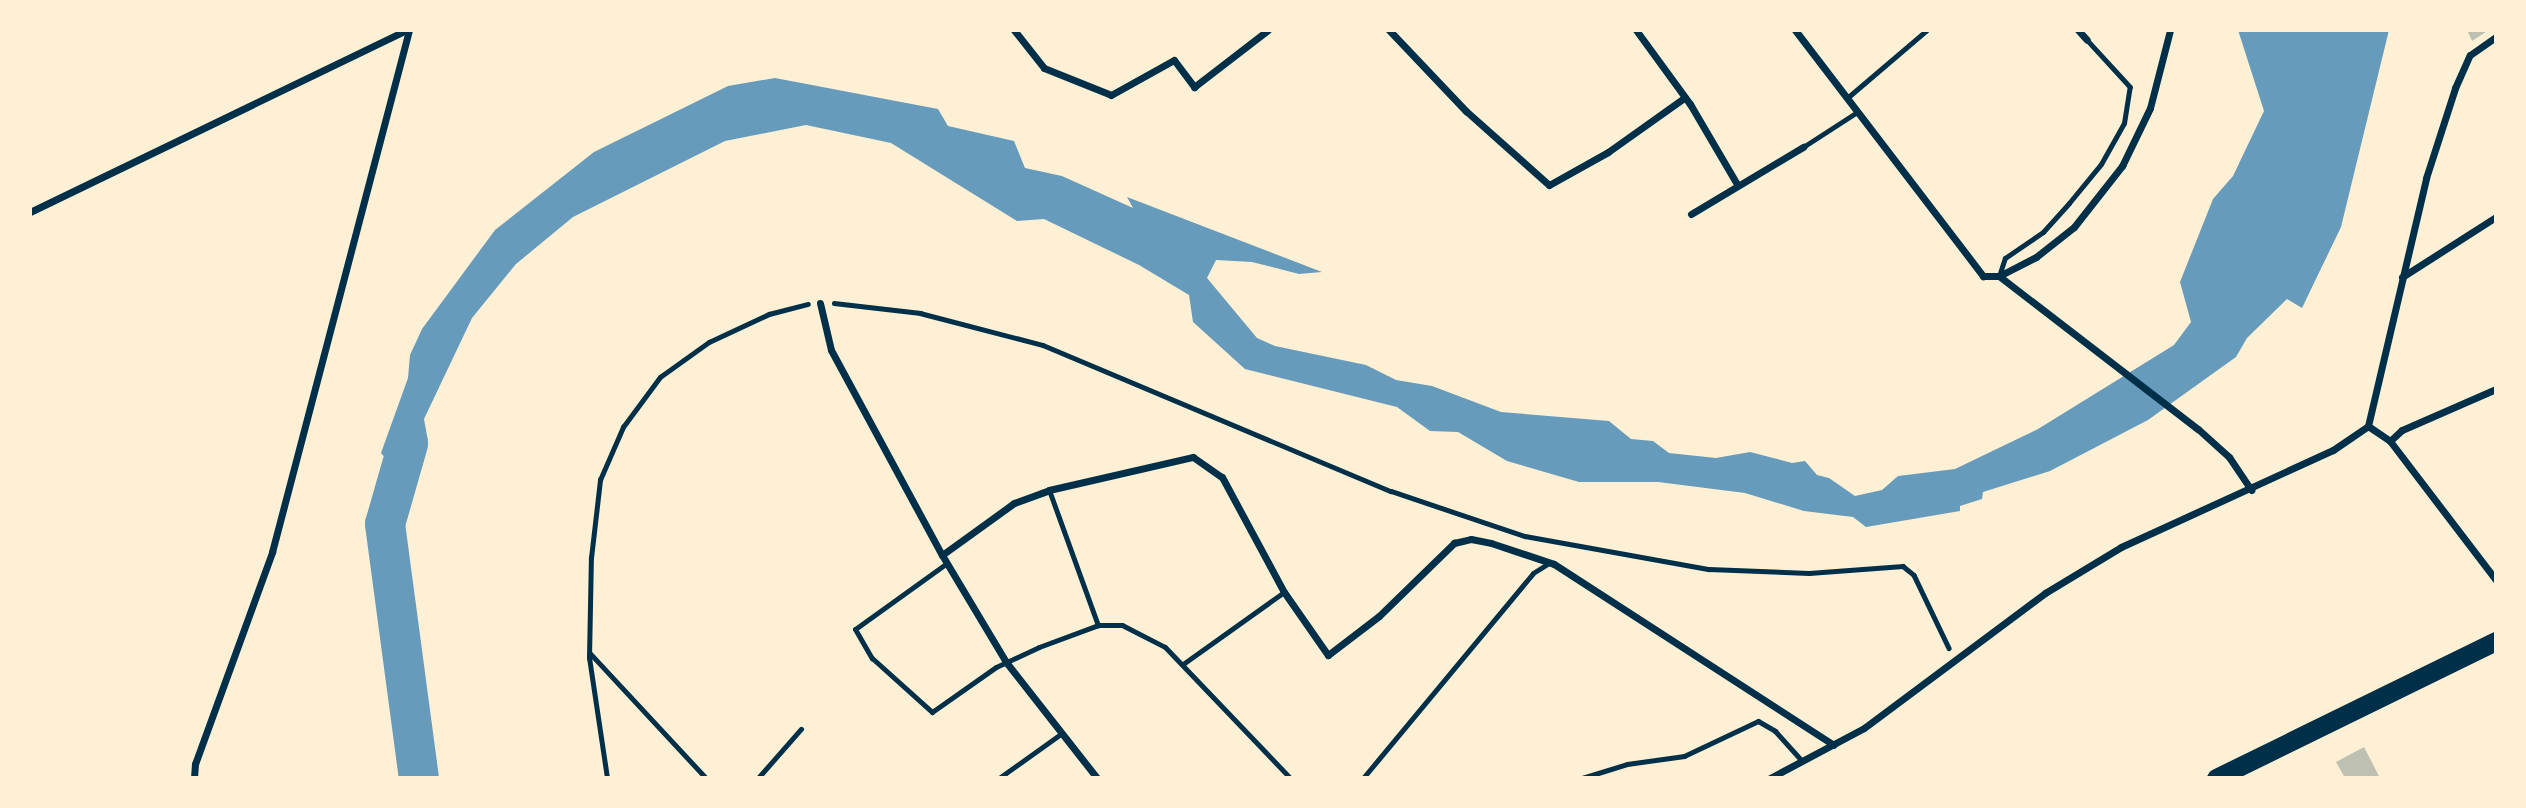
<!DOCTYPE html>
<style>
body{margin:0}
#map{position:relative;width:2526px;height:808px;overflow:hidden;background:#fdf0d5;font-family:"Archivo Narrow",sans-serif}
div>[style]{position:absolute}
.water>*{inset:0;background:#669bbc}
.river>*{height:40px;margin:-20px;padding:0 20px;transform-origin:20px;border-radius:20px;background:#669bbc}
.building>*{inset:0;background:#bec0b2}
.path>*{height:4.5px;margin:-2.25px;padding:0 2.25px;transform-origin:2.25px;border-radius:2.25px;background:#003049}
.service>*{height:5px;margin:-2.5px;padding:0 2.5px;transform-origin:2.5px;border-radius:2.5px;background:#003049}
.minor>*{height:7px;margin:-3.5px;padding:0 3.5px;transform-origin:3.5px;border-radius:3.5px;background:#003049}
.trunk>*{height:19px;margin:-9.5px;padding:0 9.5px;transform-origin:9.5px;border-radius:9.5px;background:#003049}
span{translate:-50% -50%;white-space:nowrap;text-align:center;line-height:1.15;-webkit-text-stroke:6px #fdf0d5;paint-order:stroke}
.frame{position:absolute;inset:0;border:32px solid #fdf0d5;pointer-events:none}
</style>
<div id="map">
<div class="water">
<div style="clip-path:polygon(2238px 30px,2389px 30px,2341px 227px,2302px 308px,2287px 299px,2247px 338px,2236px 357px,2148px 420px,2050px 471px,1983px 492px,1982px 499px,1960px 506px,1960px 511px,1866px 527px,1853px 517px,1804px 511px,1745px 493px,1658px 482px,1579px 482px,1507px 461px,1458px 432px,1430px 431px,1397px 407px,1245px 369px,1193px 322px,1189px 295px,1139px 265px,1044px 219px,1017px 221px,891px 143px,806px 125px,725px 141px,573px 217px,516px 264px,472px 318px,424px 419px,428px 441px,383px 512px,393px 467px,381px 453px,408px 378px,410px 355px,422px 329px,495px 230px,594px 152px,728px 86px,775px 78px,938px 109px,948px 126px,1014px 141px,1025px 168px,1062px 176px,1133px 208px,1127px 197px,1322px 272px,1299px 274px,1252px 262px,1216px 260px,1207px 278px,1257px 338px,1275px 346px,1366px 365px,1396px 380px,1432px 386px,1501px 412px,1609px 421px,1631px 439px,1653px 441px,1669px 453px,1716px 458px,1750px 452px,1792px 463px,1805px 461px,1817px 475px,1829px 478px,1855px 496px,1882px 490px,1898px 476px,1955px 469px,2038px 429px,2174px 345px,2191px 322px,2180px 282px,2213px 199px,2233px 176px,2264px 111px)"></div>
</div>
<div class="river">
<div style="left:408px;top:444px;width:83px;rotate:106deg"></div>
<div style="left:385px;top:524px;width:256px;rotate:82.4deg"></div>
</div>
<div class="building">
<div style="clip-path:polygon(2467px 30px,2489px 30px,2472px 41px)"></div>
<div style="clip-path:polygon(2364px 747px,2380px 778px,2345px 778px,2336px 762px)"></div>
</div>
<div class="path">
<div style="left:834px;top:303px;width:87px;rotate:6.6deg"></div>
<div style="left:920px;top:313px;width:127px;rotate:14.6deg"></div>
<div style="left:1043px;top:345px;width:377px;rotate:22.8deg"></div>
<div style="left:1391px;top:491px;width:141px;rotate:18.6deg"></div>
<div style="left:1525px;top:536px;width:187px;rotate:10.2deg"></div>
<div style="left:1709px;top:569px;width:100px;rotate:2.3deg"></div>
<div style="left:1809px;top:573px;width:94px;rotate:-4.3deg"></div>
<div style="left:1903px;top:566px;width:14px;rotate:39deg"></div>
<div style="left:1914px;top:575px;width:81px;rotate:64.4deg"></div>
<div style="left:590px;top:653px;width:171px;rotate:47.1deg"></div>
<div style="left:607px;top:778px;width:121px;rotate:-98.5deg"></div>
<div style="left:589px;top:658px;width:100px;rotate:-88.9deg"></div>
<div style="left:591px;top:558px;width:79px;rotate:-83.4deg"></div>
<div style="left:600px;top:480px;width:58px;rotate:-66.5deg"></div>
<div style="left:623px;top:427px;width:62px;rotate:-53.5deg"></div>
<div style="left:660px;top:377px;width:60px;rotate:-35.5deg"></div>
<div style="left:709px;top:342px;width:66px;rotate:-25deg"></div>
<div style="left:769px;top:314px;width:40px;rotate:-14.4deg"></div>
<div style="left:758px;top:778px;width:65px;rotate:-48.7deg"></div>
</div>
<div class="service">
<div style="left:1847px;top:98px;width:105px;rotate:-40.4deg"></div>
<div style="left:1803px;top:147px;width:64px;rotate:-32.9deg"></div>
<div style="left:1999px;top:276px;width:19px;rotate:-72deg"></div>
<div style="left:2005px;top:258px;width:46px;rotate:-34.4deg"></div>
<div style="left:2043px;top:232px;width:39px;rotate:-48deg"></div>
<div style="left:2069px;top:203px;width:50px;rotate:-50.6deg"></div>
<div style="left:2101px;top:164px;width:47px;rotate:-60.7deg"></div>
<div style="left:2124px;top:123px;width:36px;rotate:-81deg"></div>
<div style="left:2130px;top:87px;width:64px;rotate:-132.5deg"></div>
<div style="left:1049px;top:490px;width:144px;rotate:70.1deg"></div>
<div style="left:947px;top:563px;width:113px;rotate:144.3deg"></div>
<div style="left:855px;top:629px;width:34px;rotate:60deg"></div>
<div style="left:872px;top:658px;width:81px;rotate:42deg"></div>
<div style="left:932px;top:712px;width:78px;rotate:-35.1deg"></div>
<div style="left:996px;top:667px;width:47px;rotate:-24.9deg"></div>
<div style="left:1039px;top:647px;width:63px;rotate:-20.4deg"></div>
<div style="left:1098px;top:625px;width:24px"></div>
<div style="left:1122px;top:625px;width:48px;rotate:27.1deg"></div>
<div style="left:1165px;top:647px;width:181px;rotate:46.3deg"></div>
<div style="left:1183px;top:664px;width:124px;rotate:-35.5deg"></div>
<div style="left:999px;top:778px;width:77px;rotate:-35.5deg"></div>
<div style="left:1363px;top:778px;width:266px;rotate:-50.3deg"></div>
<div style="left:1533px;top:573px;width:19px;rotate:-32deg"></div>
<div style="left:1582px;top:778px;width:47px;rotate:-17.3deg"></div>
<div style="left:1627px;top:764px;width:58px;rotate:-8deg"></div>
<div style="left:1684px;top:756px;width:82px;rotate:-25.3deg"></div>
<div style="left:1758px;top:721px;width:20px;rotate:30deg"></div>
<div style="left:1775px;top:731px;width:39px;rotate:48deg"></div>
</div>
<div class="minor">
<div style="left:1014px;top:30px;width:48px;rotate:51.7deg"></div>
<div style="left:1044px;top:68px;width:72px;rotate:21.9deg"></div>
<div style="left:1111px;top:95px;width:72px;rotate:-29.1deg"></div>
<div style="left:1174px;top:60px;width:34px;rotate:53deg"></div>
<div style="left:1194px;top:87px;width:93px;rotate:-37.6deg"></div>
<div style="left:1389px;top:30px;width:112px;rotate:46.5deg"></div>
<div style="left:1466px;top:111px;width:111px;rotate:41.7deg"></div>
<div style="left:1549px;top:185px;width:68px;rotate:-29.2deg"></div>
<div style="left:1608px;top:152px;width:93px;rotate:-35.4deg"></div>
<div style="left:1636px;top:30px;width:92px;rotate:53.9deg"></div>
<div style="left:1690px;top:104px;width:93px;rotate:59.6deg"></div>
<div style="left:1795px;top:30px;width:310px;rotate:52.6deg"></div>
<div style="left:1983px;top:276px;width:16px"></div>
<div style="left:1999px;top:276px;width:42px;rotate:-27.2deg"></div>
<div style="left:2036px;top:257px;width:48px;rotate:-38.3deg"></div>
<div style="left:2074px;top:227px;width:78px;rotate:-51.8deg"></div>
<div style="left:2122px;top:166px;width:64px;rotate:-64.2deg"></div>
<div style="left:2150px;top:108px;width:81px;rotate:-75.6deg"></div>
<div style="left:2078px;top:30px;width:13px;rotate:48deg"></div>
<div style="left:30px;top:212px;width:419px;rotate:-25.8deg"></div>
<div style="left:1691px;top:214px;width:131px;rotate:-30.9deg"></div>
<div style="left:1999px;top:276px;width:251px;rotate:37.6deg"></div>
<div style="left:2198px;top:429px;width:42px;rotate:42.1deg"></div>
<div style="left:2229px;top:457px;width:40px;rotate:56deg"></div>
<div style="left:2402px;top:277px;width:112px;rotate:-32.6deg"></div>
<div style="left:820px;top:303px;width:48px;rotate:76.8deg"></div>
<div style="left:831px;top:350px;width:233px;rotate:61.6deg"></div>
<div style="left:942px;top:555px;width:125px;rotate:59.1deg"></div>
<div style="left:1006px;top:662px;width:147px;rotate:51.9deg"></div>
<div style="left:2368px;top:426px;width:27px;rotate:34deg"></div>
<div style="left:2390px;top:441px;width:175px;rotate:52.7deg"></div>
<div style="left:2390px;top:441px;width:16px;rotate:-43deg"></div>
<div style="left:2402px;top:430px;width:103px;rotate:-23.6deg"></div>
<div style="left:942px;top:555px;width:89px;rotate:-35.8deg"></div>
<div style="left:1014px;top:503px;width:37px;rotate:-20deg"></div>
<div style="left:1049px;top:490px;width:148px;rotate:-12.9deg"></div>
<div style="left:1193px;top:457px;width:35px;rotate:35deg"></div>
<div style="left:1222px;top:477px;width:131px;rotate:61.7deg"></div>
<div style="left:1284px;top:592px;width:77px;rotate:55.1deg"></div>
<div style="left:1328px;top:655px;width:64px;rotate:-37.4deg"></div>
<div style="left:1379px;top:616px;width:105px;rotate:-44.2deg"></div>
<div style="left:1454px;top:543px;width:17px;rotate:-13deg"></div>
<div style="left:1471px;top:539px;width:20px;rotate:11deg"></div>
<div style="left:1491px;top:543px;width:66px;rotate:18.4deg"></div>
<div style="left:1554px;top:564px;width:333px;rotate:32.9deg"></div>
<div style="left:194px;top:778px;width:14px;rotate:-86deg"></div>
<div style="left:195px;top:764px;width:226px;rotate:-70deg"></div>
<div style="left:272px;top:552px;width:540px;rotate:-75.29deg"></div>
<div style="left:1770px;top:778px;width:106px;rotate:-28deg"></div>
<div style="left:1864px;top:728px;width:226px;rotate:-36.7deg"></div>
<div style="left:2045px;top:593px;width:89px;rotate:-31.2deg"></div>
<div style="left:2121px;top:547px;width:233px;rotate:-24.6deg"></div>
<div style="left:2333px;top:450px;width:42px;rotate:-34.4deg"></div>
<div style="left:2368px;top:426px;width:255px;rotate:-76.8deg"></div>
<div style="left:2426px;top:178px;width:95px;rotate:-72.1deg"></div>
<div style="left:2455px;top:88px;width:36px;rotate:-66deg"></div>
<div style="left:2470px;top:55px;width:32px;rotate:-35deg"></div>
</div>
<div class="trunk">
<div style="left:2216px;top:778px;width:312px;rotate:-26.1deg"></div>
</div>
<div class="frame"></div>
</div>
